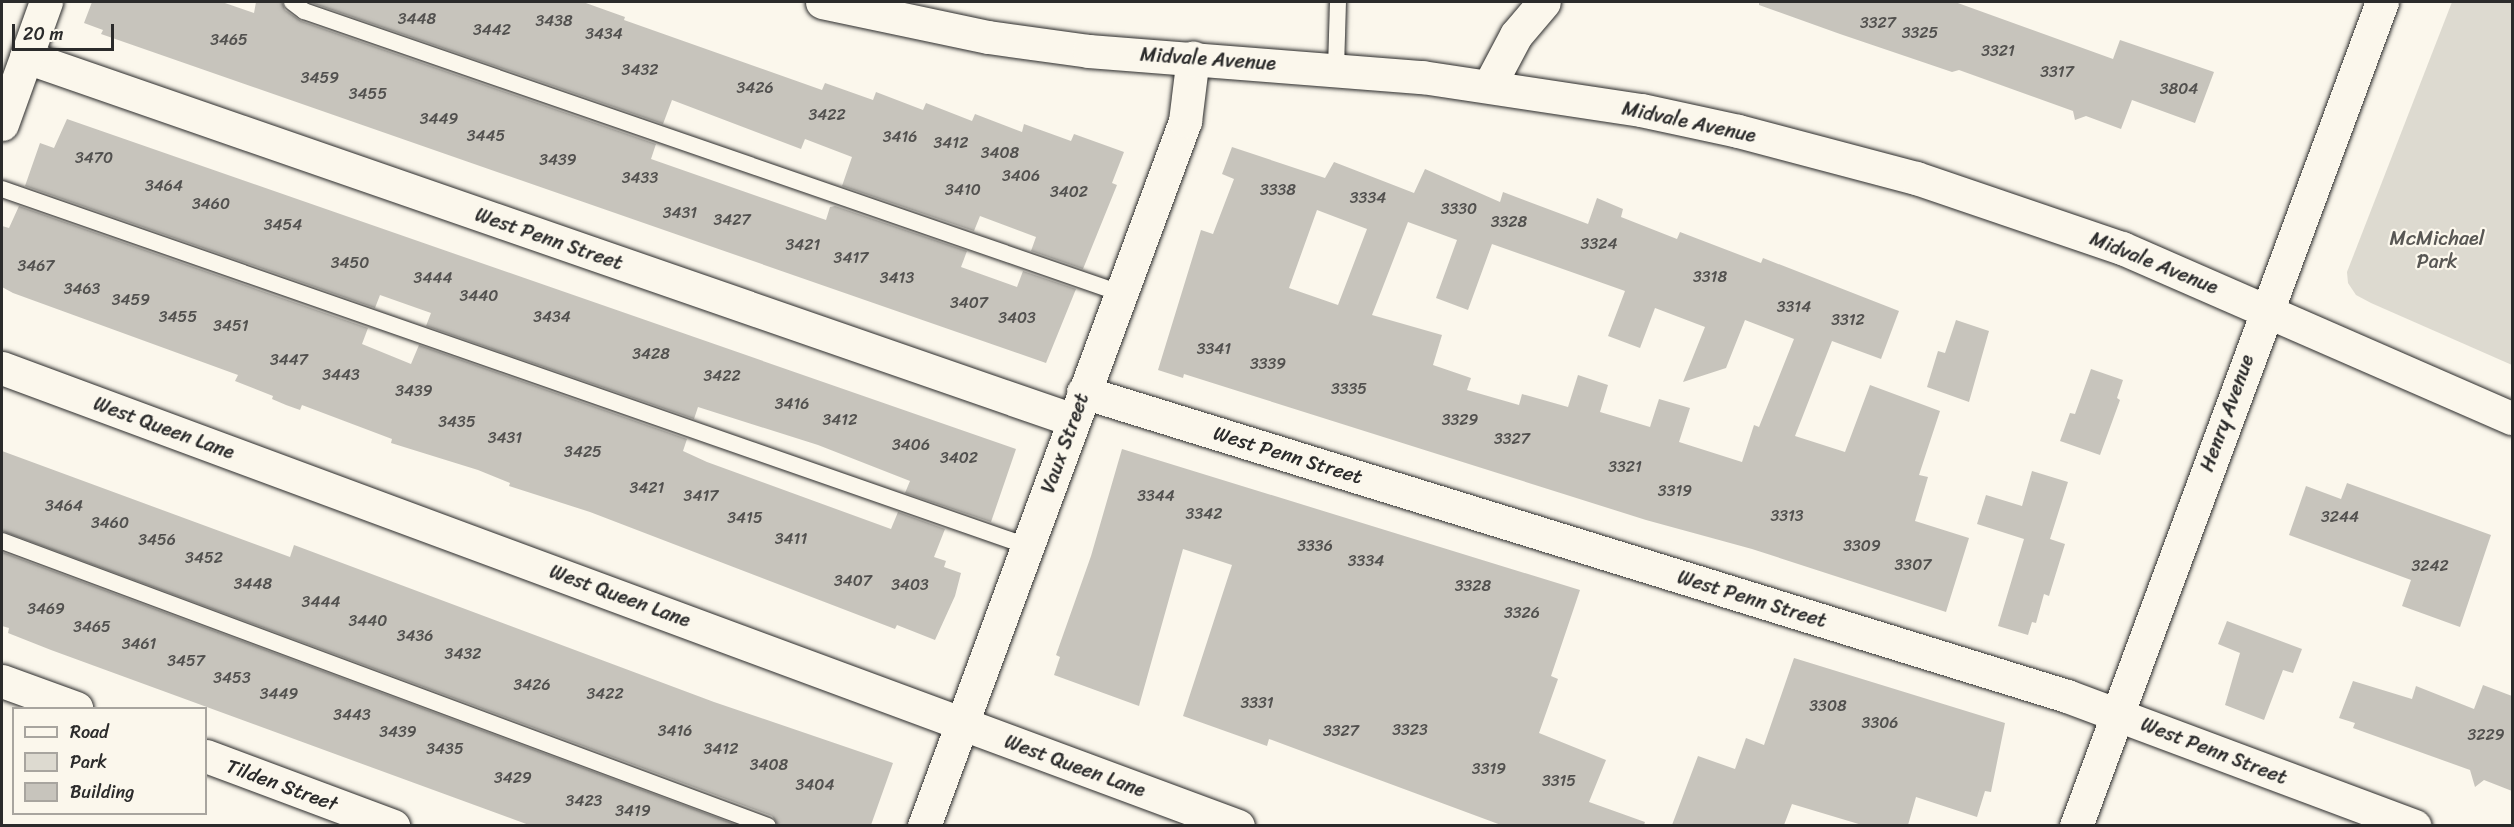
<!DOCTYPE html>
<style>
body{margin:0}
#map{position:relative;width:2514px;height:827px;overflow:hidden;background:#fbf7ec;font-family:Sriracha,sans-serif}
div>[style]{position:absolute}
.green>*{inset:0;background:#dddad0}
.building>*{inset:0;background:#c7c4bc}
.roads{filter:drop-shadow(0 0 2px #2b2b2b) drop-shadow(0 0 2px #2b2b2b)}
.service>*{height:16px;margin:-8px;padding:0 8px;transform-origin:8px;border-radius:8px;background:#fbf7ec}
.minor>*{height:33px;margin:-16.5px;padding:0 16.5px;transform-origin:16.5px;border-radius:16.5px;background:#fbf7ec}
.tertiary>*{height:33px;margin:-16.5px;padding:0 16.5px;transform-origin:16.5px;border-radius:16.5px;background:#fbf7ec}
.primary>*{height:33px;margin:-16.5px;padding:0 16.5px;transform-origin:16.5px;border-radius:16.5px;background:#fbf7ec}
span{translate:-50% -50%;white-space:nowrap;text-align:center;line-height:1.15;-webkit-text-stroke:4.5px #fbf7ec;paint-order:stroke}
.number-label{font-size:16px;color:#52514f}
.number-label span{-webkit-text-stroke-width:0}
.street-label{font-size:20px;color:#2b2b2b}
.park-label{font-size:20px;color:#585754}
.frame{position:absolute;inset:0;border:3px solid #2b2b2b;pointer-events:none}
.legend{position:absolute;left:12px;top:707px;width:195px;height:108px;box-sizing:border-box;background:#fbf7ec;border:2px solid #a8a59f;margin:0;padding:8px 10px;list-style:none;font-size:18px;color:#2b2b2b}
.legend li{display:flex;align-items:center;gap:12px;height:30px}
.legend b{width:30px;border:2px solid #a8a59f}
.scale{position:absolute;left:12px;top:24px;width:102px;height:27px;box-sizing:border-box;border:3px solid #2b2b2b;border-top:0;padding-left:8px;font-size:18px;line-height:21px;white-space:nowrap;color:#2b2b2b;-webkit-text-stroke:4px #fbf7ec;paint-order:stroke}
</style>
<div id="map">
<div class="green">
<div style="clip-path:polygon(2452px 2px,2512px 2px,2512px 365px,2371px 303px,2356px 295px,2348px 283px,2347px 272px)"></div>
</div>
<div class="building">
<div style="clip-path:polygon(92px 2px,222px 2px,254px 13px,256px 2px,282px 2px,285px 10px,301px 21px,656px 144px,651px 159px,826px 220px,830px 207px,835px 206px,967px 251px,961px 267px,1017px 287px,1023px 271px,1076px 289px,1046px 363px,101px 34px,103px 30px,84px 23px)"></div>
<div style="clip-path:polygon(309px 2px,583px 2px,625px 17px,624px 20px,822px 90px,825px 83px,873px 100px,876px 92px,923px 110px,926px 103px,972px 121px,975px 114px,1022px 132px,1024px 124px,1071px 141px,1074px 134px,1124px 152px,1112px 183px,1117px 185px,1083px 269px,1031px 251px,1036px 237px,980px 216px,974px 231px,842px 186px,852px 157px,805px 139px,801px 149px,672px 100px,663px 124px)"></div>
<div style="clip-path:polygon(1759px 2px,1955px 2px,2113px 59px,2120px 40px,2214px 72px,2195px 123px,2132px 100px,2121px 129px,2086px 116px,2075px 120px,2073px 111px,1959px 70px,1952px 72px,1840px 34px,1759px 5px)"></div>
<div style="clip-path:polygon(67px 119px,1016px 449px,991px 522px,905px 493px,910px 481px,818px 445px,698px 407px,694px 419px,426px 326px,431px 313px,380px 295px,375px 308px,25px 186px,40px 143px,54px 148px)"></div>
<div style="clip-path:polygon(evenodd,1232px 147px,1325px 178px,1334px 162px,1414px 193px,1425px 169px,1500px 202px,1503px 192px,1588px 224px,1597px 198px,1623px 209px,1621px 217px,1677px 239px,1680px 232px,1761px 263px,1763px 258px,1899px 311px,1881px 359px,1832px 341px,1795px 436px,1845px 452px,1870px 385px,1940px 411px,1919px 475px,1928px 477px,1915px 521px,1969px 538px,1946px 612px,1752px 549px,1646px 520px,1184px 374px,1183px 378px,1158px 370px,1201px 230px,1213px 234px,1234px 179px,1222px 174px,1232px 147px,1317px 210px,1367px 229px,1338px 305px,1289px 288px,1317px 210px,1232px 147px,1408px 222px,1457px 240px,1436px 298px,1468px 310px,1492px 244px,1625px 291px,1608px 336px,1640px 348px,1655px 308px,1705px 327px,1683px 382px,1726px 368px,1745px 320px,1794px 339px,1759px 427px,1754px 425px,1742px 462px,1679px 442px,1690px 408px,1659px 399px,1650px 427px,1600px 412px,1608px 385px,1578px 375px,1568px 407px,1522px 394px,1519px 405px,1467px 390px,1471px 378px,1433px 365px,1442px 335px,1372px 315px,1408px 222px)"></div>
<div style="clip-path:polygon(19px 206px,368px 328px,362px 344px,411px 364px,419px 345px,687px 439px,683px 451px,707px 462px,891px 529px,898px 512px,945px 529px,934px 557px,946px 561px,944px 567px,961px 573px,955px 596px,935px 640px,897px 625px,895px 629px,590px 512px,509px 486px,510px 483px,478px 470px,391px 443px,392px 439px,302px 405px,300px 410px,286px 405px,272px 399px,273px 396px,235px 381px,238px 375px,13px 293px,2px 287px,2px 226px,9px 228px)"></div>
<div style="clip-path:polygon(1956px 320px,1989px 331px,1969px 402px,1927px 387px,1938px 351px,1945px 353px)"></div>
<div style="clip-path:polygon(2091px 369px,2123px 380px,2117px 398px,2120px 400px,2100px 455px,2060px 441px,2070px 413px,2075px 414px)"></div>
<div style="clip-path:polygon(1122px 449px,1580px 590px,1551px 676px,1558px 679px,1539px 733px,1606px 760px,1589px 802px,1645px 822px,1644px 825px,1501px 825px,1269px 739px,1267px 746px,1183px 716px,1232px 565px,1183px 549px,1139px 706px,1054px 675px,1060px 657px,1056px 655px,1091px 556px)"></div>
<div style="clip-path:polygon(2px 451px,290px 557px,294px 545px,714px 702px,893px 763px,871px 825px,778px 825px,772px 816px,2px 531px)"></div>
<div style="clip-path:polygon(2032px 471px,2068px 482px,2050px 539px,2065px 544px,2049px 596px,2044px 594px,2036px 623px,2032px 622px,2028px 635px,1998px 626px,2024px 539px,1977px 524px,1986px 495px,2022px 506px)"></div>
<div style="clip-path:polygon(2347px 483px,2491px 535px,2460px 627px,2402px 606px,2411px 580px,2289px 535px,2306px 486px,2341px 499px)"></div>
<div style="clip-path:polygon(2px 552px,737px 825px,529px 825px,51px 650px,8px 633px,9px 628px,2px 626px)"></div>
<div style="clip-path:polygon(2227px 621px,2302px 649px,2293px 673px,2283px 670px,2264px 720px,2225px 705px,2240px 653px,2218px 644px)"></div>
<div style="clip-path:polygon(1794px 658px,2005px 723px,1991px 792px,1985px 791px,1977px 817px,1916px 797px,1908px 825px,1862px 825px,1792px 804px,1784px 825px,1672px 825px,1698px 756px,1735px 769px,1746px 738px,1764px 745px)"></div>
<div style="clip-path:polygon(2353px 681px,2412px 699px,2416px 686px,2474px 709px,2483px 685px,2512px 696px,2512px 791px,2484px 780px,2475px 787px,2470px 770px,2353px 728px,2355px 723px,2339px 718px)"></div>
</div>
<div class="roads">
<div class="service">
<div style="left:292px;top:2px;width:15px;rotate:37deg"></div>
<div style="left:304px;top:11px;width:863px;rotate:19.06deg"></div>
<div style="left:1336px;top:69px;width:67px;rotate:-88.3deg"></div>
<div style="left:2px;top:189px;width:1085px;rotate:19.2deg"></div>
<div style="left:2px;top:541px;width:817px;rotate:20.41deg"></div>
</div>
<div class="minor">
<div style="left:26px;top:57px;width:1108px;rotate:19.12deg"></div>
<div style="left:1489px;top:86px;width:58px;rotate:-62.1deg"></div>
<div style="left:1516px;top:35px;width:43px;rotate:-49.7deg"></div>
<div style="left:2px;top:124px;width:130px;rotate:-70.2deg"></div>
<div style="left:2px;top:368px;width:1318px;rotate:20.33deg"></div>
<div style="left:1083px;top:392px;width:1030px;rotate:17.17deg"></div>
<div style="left:2067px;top:696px;width:371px;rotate:20.5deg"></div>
<div style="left:2px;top:681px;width:79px;rotate:20deg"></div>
<div style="left:206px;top:756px;width:200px;rotate:20.5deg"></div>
<div style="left:924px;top:826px;width:752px;rotate:-69.68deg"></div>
<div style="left:1185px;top:121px;width:64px;rotate:-82.9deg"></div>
</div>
<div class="tertiary">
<div style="left:822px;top:2px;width:170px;rotate:11.9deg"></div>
<div style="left:988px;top:37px;width:102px;rotate:7.9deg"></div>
<div style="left:1089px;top:51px;width:334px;rotate:4.5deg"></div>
<div style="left:1422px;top:77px;width:221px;rotate:8.6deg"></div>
<div style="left:1641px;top:110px;width:99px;rotate:12.2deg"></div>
<div style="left:1738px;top:131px;width:184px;rotate:14.8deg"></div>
<div style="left:1916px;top:178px;width:218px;rotate:18.8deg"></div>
<div style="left:2122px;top:248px;width:425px;rotate:23.6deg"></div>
</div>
<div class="primary">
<div style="left:2076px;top:826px;width:879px;rotate:-69.63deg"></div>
</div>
</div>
<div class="number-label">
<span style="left:417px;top:19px">3448</span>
<span style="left:554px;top:21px">3438</span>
<span style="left:1878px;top:23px">3327</span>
<span style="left:492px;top:30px">3442</span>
<span style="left:1920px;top:33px">3325</span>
<span style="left:604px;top:34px">3434</span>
<span style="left:229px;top:40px">3465</span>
<span style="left:1998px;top:51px">3321</span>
<span style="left:640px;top:70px">3432</span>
<span style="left:2057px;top:72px">3317</span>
<span style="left:320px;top:78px">3459</span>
<span style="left:755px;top:88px">3426</span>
<span style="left:2179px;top:89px">3804</span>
<span style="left:368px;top:94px">3455</span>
<span style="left:827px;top:115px">3422</span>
<span style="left:439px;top:119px">3449</span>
<span style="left:486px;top:136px">3445</span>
<span style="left:900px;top:137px">3416</span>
<span style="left:951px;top:143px">3412</span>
<span style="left:1000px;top:153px">3408</span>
<span style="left:94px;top:158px">3470</span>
<span style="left:558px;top:160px">3439</span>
<span style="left:1021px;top:176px">3406</span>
<span style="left:640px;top:178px">3433</span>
<span style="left:164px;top:186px">3464</span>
<span style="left:963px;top:190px">3410</span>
<span style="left:1278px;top:190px">3338</span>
<span style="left:1069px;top:192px">3402</span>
<span style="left:1368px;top:198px">3334</span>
<span style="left:211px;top:204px">3460</span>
<span style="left:1459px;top:209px">3330</span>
<span style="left:680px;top:213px">3431</span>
<span style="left:732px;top:220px">3427</span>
<span style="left:1509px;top:222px">3328</span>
<span style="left:283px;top:225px">3454</span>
<span style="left:1599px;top:244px">3324</span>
<span style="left:803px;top:245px">3421</span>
<span style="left:851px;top:258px">3417</span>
<span style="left:350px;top:263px">3450</span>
<span style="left:36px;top:266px">3467</span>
<span style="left:1710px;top:277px">3318</span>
<span style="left:433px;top:278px">3444</span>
<span style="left:897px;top:278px">3413</span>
<span style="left:82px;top:289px">3463</span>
<span style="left:479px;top:296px">3440</span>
<span style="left:131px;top:300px">3459</span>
<span style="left:969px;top:303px">3407</span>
<span style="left:1794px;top:307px">3314</span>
<span style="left:178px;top:317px">3455</span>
<span style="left:552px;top:317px">3434</span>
<span style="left:1017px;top:318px">3403</span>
<span style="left:1848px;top:320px">3312</span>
<span style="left:231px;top:326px">3451</span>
<span style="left:1214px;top:349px">3341</span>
<span style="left:651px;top:354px">3428</span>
<span style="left:289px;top:360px">3447</span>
<span style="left:1268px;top:364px">3339</span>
<span style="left:341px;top:375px">3443</span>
<span style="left:722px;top:376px">3422</span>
<span style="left:1349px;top:389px">3335</span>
<span style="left:414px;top:391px">3439</span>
<span style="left:792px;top:404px">3416</span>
<span style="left:840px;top:420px">3412</span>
<span style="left:1460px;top:420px">3329</span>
<span style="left:457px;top:422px">3435</span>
<span style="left:505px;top:438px">3431</span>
<span style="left:1512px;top:439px">3327</span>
<span style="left:911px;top:445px">3406</span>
<span style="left:583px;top:452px">3425</span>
<span style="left:959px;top:458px">3402</span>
<span style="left:1625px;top:467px">3321</span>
<span style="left:647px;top:488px">3421</span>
<span style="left:1675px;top:491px">3319</span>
<span style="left:701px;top:496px">3417</span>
<span style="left:1156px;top:496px">3344</span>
<span style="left:64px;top:506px">3464</span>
<span style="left:1204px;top:514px">3342</span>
<span style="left:1787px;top:516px">3313</span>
<span style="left:2340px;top:517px">3244</span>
<span style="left:745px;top:518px">3415</span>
<span style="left:110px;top:523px">3460</span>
<span style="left:791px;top:539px">3411</span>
<span style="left:157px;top:540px">3456</span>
<span style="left:1315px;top:546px">3336</span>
<span style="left:1862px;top:546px">3309</span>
<span style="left:204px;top:558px">3452</span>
<span style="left:1366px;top:561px">3334</span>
<span style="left:1913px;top:565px">3307</span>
<span style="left:2430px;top:566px">3242</span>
<span style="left:853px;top:581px">3407</span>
<span style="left:253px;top:584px">3448</span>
<span style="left:910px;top:585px">3403</span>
<span style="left:1473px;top:586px">3328</span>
<span style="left:321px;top:602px">3444</span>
<span style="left:46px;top:609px">3469</span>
<span style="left:1522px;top:613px">3326</span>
<span style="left:368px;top:621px">3440</span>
<span style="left:92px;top:627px">3465</span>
<span style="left:415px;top:636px">3436</span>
<span style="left:139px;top:644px">3461</span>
<span style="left:463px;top:654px">3432</span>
<span style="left:186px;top:661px">3457</span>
<span style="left:232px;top:678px">3453</span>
<span style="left:532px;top:685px">3426</span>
<span style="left:279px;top:694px">3449</span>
<span style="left:605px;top:694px">3422</span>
<span style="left:1257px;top:703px">3331</span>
<span style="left:1828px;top:706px">3308</span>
<span style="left:352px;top:715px">3443</span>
<span style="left:1880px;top:723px">3306</span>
<span style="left:1410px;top:730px">3323</span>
<span style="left:675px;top:731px">3416</span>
<span style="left:1341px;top:731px">3327</span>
<span style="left:398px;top:732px">3439</span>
<span style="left:2486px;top:735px">3229</span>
<span style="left:445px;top:749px">3435</span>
<span style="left:721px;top:749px">3412</span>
<span style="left:769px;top:765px">3408</span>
<span style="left:1489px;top:769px">3319</span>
<span style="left:513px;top:778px">3429</span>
<span style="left:1559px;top:781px">3315</span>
<span style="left:815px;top:785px">3404</span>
<span style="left:584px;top:801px">3423</span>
<span style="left:633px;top:811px">3419</span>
</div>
<div class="street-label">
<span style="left:1208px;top:59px;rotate:4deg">Midvale Avenue</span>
<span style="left:1689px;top:122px;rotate:12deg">Midvale Avenue</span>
<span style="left:549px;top:239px;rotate:19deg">West Penn Street</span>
<span style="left:2154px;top:263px;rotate:22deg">Midvale Avenue</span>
<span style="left:2227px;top:413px;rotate:-70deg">Henry Avenue</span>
<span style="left:164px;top:428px;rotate:20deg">West Queen Lane</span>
<span style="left:1065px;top:443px;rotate:-70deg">Vaux Street</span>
<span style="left:1288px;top:455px;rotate:17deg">West Penn Street</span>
<span style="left:620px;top:596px;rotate:20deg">West Queen Lane</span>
<span style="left:1752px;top:599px;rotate:17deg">West Penn Street</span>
<span style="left:2214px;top:751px;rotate:21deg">West Penn Street</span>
<span style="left:1075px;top:766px;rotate:20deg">West Queen Lane</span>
<span style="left:282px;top:785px;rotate:20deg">Tilden Street</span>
</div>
<div class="park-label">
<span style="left:2437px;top:250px">McMichael<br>Park</span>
</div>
<div class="frame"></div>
<ul class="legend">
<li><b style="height:8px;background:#fbf7ec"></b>Road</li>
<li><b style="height:16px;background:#dddad0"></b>Park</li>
<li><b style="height:16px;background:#c7c4bc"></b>Building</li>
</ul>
<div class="scale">20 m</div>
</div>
